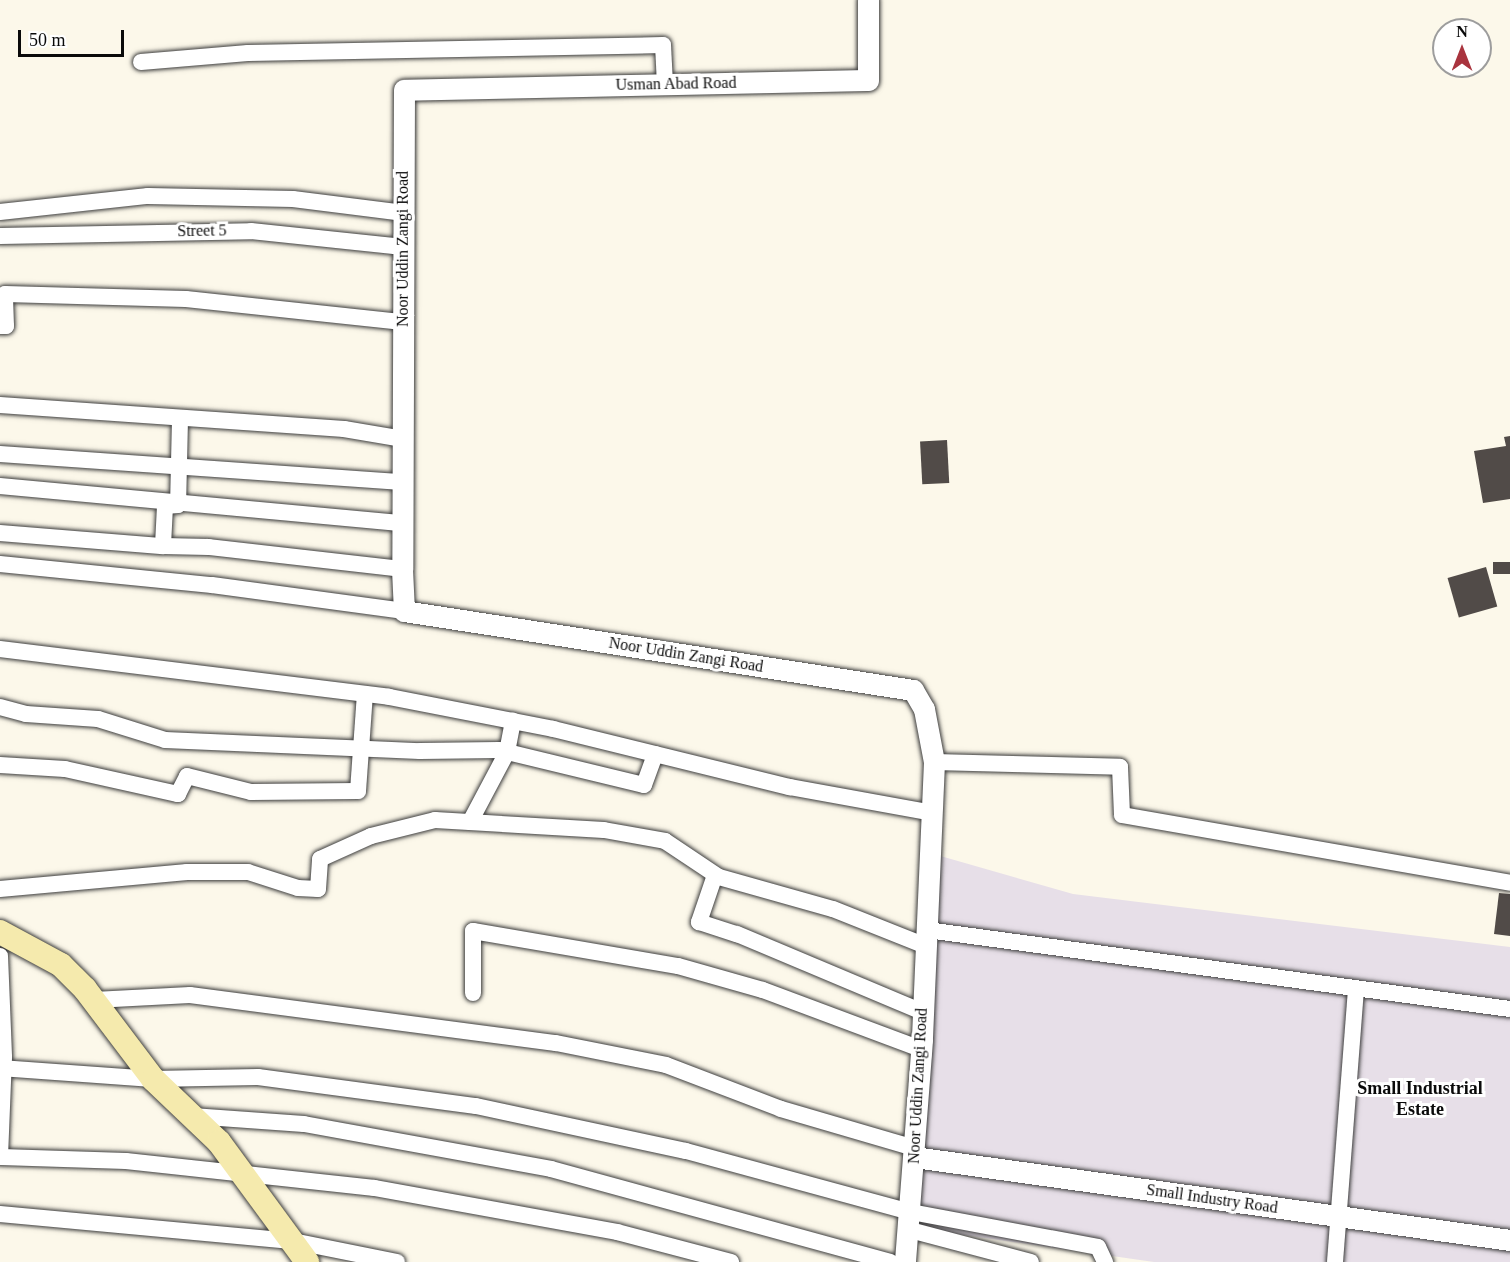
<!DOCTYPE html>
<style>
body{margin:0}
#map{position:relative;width:1510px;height:1262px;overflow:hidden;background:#fcf8ea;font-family:"Times New Roman",serif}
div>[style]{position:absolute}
.industrial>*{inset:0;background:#e7dfe8}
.building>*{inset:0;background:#514b48;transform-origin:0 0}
.roads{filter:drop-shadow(0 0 2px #3d3d3d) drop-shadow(0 0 2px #3d3d3d)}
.minor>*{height:16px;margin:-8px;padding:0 8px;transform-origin:8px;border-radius:8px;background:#fff}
.tertiary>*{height:21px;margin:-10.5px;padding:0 10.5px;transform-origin:10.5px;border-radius:10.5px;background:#fff}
.secondary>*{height:24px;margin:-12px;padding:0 12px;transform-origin:12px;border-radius:12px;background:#f5eaad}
span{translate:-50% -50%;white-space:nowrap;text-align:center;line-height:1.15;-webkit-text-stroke:6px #fff;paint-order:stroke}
.street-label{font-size:16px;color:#0a0a0a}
.neighbourhood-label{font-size:18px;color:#0a0a0a;font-weight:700}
.north{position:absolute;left:1432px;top:18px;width:60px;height:60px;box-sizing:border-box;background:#fff;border:2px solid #9d9d9d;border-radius:50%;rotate:0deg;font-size:16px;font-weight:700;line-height:24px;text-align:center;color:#0a0a0a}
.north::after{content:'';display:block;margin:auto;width:21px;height:27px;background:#a9343e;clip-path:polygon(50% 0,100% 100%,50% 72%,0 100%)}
.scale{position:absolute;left:18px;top:30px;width:106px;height:27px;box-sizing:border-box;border:3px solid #0a0a0a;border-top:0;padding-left:8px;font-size:18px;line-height:21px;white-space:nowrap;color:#0a0a0a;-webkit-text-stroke:4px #fff;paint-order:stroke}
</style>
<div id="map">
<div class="industrial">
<div style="clip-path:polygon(937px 855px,1073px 894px,1510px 947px,1510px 1262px,1154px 1262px,915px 1228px)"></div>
</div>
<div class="building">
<div style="clip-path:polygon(1510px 436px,1510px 499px,1483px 503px,1474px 451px,1506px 446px,1504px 437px)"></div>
<div style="left:947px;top:440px;width:43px;height:27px;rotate:87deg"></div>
<div style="left:1510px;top:562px;width:12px;height:17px;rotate:90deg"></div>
<div style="left:1486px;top:567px;width:41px;height:40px;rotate:74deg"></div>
<div style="clip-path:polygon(1499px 893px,1510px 894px,1510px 936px,1494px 934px)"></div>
</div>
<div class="roads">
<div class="minor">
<div style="left:141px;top:62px;width:107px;rotate:-4.8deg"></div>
<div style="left:248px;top:53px;width:415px;rotate:-1.1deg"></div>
<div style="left:663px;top:45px;width:40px;rotate:87.1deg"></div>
<div style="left:0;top:212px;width:149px;rotate:-6.2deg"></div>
<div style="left:148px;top:196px;width:145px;rotate:1.2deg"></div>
<div style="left:293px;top:199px;width:112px;rotate:7.2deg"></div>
<div style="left:0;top:236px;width:251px;rotate:-1.1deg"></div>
<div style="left:251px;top:231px;width:153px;rotate:6deg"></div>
<div style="left:0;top:326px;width:6px"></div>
<div style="left:6px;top:326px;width:32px;rotate:-92deg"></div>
<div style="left:5px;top:294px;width:181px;rotate:1.6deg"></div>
<div style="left:186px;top:299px;width:218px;rotate:6.1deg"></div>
<div style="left:0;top:405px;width:345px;rotate:4deg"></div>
<div style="left:344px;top:429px;width:60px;rotate:9.6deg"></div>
<div style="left:180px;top:419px;width:86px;rotate:91.3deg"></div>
<div style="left:178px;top:505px;width:13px;rotate:176deg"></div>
<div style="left:165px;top:506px;width:40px;rotate:92.9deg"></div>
<div style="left:163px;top:546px;width:46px;rotate:1.2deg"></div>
<div style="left:209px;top:547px;width:194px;rotate:6.5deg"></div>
<div style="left:0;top:454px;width:403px;rotate:4deg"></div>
<div style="left:0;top:486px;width:404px;rotate:5.3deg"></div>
<div style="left:0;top:533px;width:164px;rotate:4.6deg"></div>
<div style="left:0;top:564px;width:213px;rotate:5.7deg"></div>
<div style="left:212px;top:585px;width:194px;rotate:7.7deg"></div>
<div style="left:0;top:649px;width:392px;rotate:7deg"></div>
<div style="left:389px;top:697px;width:167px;rotate:11deg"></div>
<div style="left:553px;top:729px;width:244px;rotate:13.8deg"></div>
<div style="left:790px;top:787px;width:145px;rotate:10.3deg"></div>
<div style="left:0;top:707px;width:27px;rotate:15deg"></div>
<div style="left:26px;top:714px;width:72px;rotate:4deg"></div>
<div style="left:98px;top:719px;width:70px;rotate:17.4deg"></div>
<div style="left:165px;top:740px;width:255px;rotate:2.5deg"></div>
<div style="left:420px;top:751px;width:79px;rotate:-0.7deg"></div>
<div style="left:499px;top:750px;width:149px;rotate:13.6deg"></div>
<div style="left:644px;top:785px;width:33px;rotate:-70deg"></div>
<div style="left:934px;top:762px;width:186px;rotate:1.5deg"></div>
<div style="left:1120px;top:767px;width:48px;rotate:87.6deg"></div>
<div style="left:1122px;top:815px;width:394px;rotate:9.9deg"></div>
<div style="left:0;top:765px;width:65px;rotate:3.5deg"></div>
<div style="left:65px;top:769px;width:116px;rotate:12.5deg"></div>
<div style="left:178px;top:794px;width:20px;rotate:-63deg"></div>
<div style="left:187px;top:776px;width:66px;rotate:14deg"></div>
<div style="left:251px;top:792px;width:107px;rotate:-0.5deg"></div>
<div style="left:358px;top:791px;width:97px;rotate:-85.9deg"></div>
<div style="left:470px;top:822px;width:79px;rotate:-62.1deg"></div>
<div style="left:507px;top:752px;width:32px;rotate:-79deg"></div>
<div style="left:715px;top:875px;width:50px;rotate:108.8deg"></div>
<div style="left:699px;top:922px;width:40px;rotate:18deg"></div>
<div style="left:737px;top:934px;width:202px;rotate:22.8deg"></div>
<div style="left:0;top:889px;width:188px;rotate:-5.2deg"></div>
<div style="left:187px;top:872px;width:61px"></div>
<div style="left:248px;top:872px;width:52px;rotate:17.7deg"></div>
<div style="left:298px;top:888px;width:20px;rotate:3deg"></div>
<div style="left:318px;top:889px;width:30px;rotate:-86deg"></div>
<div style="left:320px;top:859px;width:56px;rotate:-24.3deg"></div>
<div style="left:371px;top:836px;width:66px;rotate:-14deg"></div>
<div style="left:435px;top:820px;width:169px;rotate:3.4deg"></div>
<div style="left:604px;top:830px;width:62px;rotate:10.2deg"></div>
<div style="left:665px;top:841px;width:65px;rotate:33.7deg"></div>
<div style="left:719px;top:877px;width:118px;rotate:15.7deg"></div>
<div style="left:833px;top:909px;width:100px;rotate:21.7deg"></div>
<div style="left:927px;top:930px;width:588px;rotate:7.72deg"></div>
<div style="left:0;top:956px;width:101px;rotate:87.7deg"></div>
<div style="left:4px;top:1057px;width:100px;rotate:92.3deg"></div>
<div style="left:473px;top:993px;width:62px;rotate:-90deg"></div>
<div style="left:473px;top:931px;width:208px;rotate:9.7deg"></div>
<div style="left:678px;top:966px;width:88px;rotate:15.8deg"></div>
<div style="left:763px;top:990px;width:169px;rotate:20.5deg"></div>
<div style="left:94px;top:1000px;width:96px;rotate:-3deg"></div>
<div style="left:190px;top:995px;width:369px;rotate:7.5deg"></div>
<div style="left:556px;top:1043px;width:112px;rotate:11.3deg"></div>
<div style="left:666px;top:1065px;width:123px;rotate:20.9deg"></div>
<div style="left:781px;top:1109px;width:139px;rotate:16.3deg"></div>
<div style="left:0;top:1068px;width:153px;rotate:4.1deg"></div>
<div style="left:153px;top:1079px;width:105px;rotate:-1.1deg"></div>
<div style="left:258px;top:1077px;width:220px;rotate:7.6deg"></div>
<div style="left:476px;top:1106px;width:215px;rotate:12.1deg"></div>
<div style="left:686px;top:1151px;width:233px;rotate:15.2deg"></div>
<div style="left:911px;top:1212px;width:190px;rotate:10.6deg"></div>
<div style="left:1098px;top:1247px;width:17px;rotate:65deg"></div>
<div style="left:192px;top:1116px;width:112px;rotate:4.1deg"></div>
<div style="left:304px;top:1124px;width:251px;rotate:10.3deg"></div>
<div style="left:551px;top:1169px;width:352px;rotate:15.3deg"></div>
<div style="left:1px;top:1157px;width:125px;rotate:1.8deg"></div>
<div style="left:126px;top:1161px;width:250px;rotate:6.2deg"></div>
<div style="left:375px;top:1188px;width:246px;rotate:10.3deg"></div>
<div style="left:617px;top:1232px;width:118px;rotate:14.7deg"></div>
<div style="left:0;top:1214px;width:293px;rotate:5.3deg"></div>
<div style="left:292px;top:1241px;width:107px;rotate:11.3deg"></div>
<div style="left:910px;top:1230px;width:125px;rotate:14.8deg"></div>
<div style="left:1335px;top:1262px;width:272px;rotate:-85.6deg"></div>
</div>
<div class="tertiary">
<div style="left:868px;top:0;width:80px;rotate:90deg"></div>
<div style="left:868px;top:80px;width:464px;rotate:178.8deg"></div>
<div style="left:404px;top:90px;width:479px;rotate:90.2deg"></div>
<div style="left:402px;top:569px;width:42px;rotate:87.3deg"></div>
<div style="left:404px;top:611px;width:515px;rotate:8.82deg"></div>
<div style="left:913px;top:690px;width:22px;rotate:60deg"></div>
<div style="left:924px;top:709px;width:54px;rotate:79.3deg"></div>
<div style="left:934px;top:762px;width:278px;rotate:92.5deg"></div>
<div style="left:922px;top:1040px;width:223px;rotate:94.4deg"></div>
<div style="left:914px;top:1157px;width:602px;rotate:7.93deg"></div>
</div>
<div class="secondary">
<div style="left:0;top:932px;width:69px;rotate:28.4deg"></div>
<div style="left:61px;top:965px;width:34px;rotate:45deg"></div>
<div style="left:85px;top:989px;width:113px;rotate:52.9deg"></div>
<div style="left:153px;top:1079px;width:91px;rotate:43.7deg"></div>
<div style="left:219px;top:1142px;width:149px;rotate:53.7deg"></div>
</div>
</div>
<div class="street-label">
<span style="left:676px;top:84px;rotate:-1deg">Usman Abad Road</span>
<span style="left:202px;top:231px;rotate:-1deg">Street 5</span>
<span style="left:403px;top:249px;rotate:-90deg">Noor Uddin Zangi Road</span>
<span style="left:686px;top:655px;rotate:9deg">Noor Uddin Zangi Road</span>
<span style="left:918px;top:1086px;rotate:-87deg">Noor Uddin Zangi Road</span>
<span style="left:1212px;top:1199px;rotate:8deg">Small Industry Road</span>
</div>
<div class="neighbourhood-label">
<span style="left:1420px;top:1099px">Small Industrial<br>Estate</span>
</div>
<div class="north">N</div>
<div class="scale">50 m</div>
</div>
